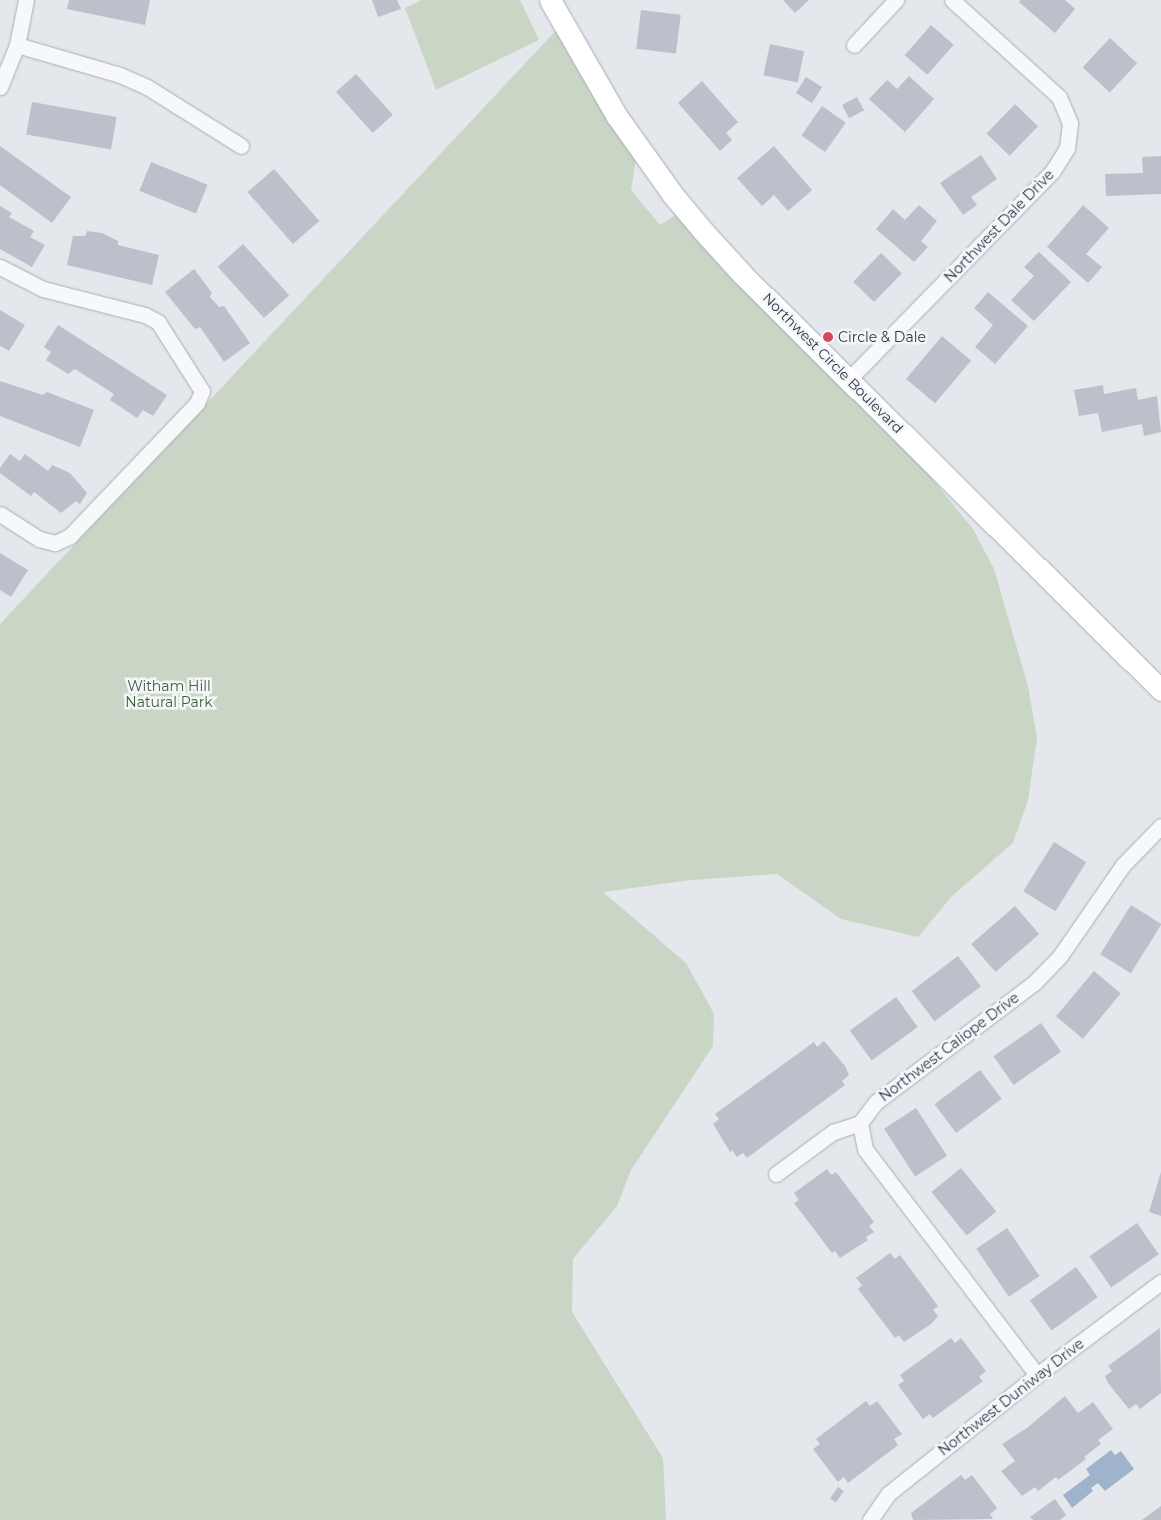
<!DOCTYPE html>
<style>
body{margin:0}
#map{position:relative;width:1161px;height:1520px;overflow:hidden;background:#e4e7ec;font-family:Montserrat,sans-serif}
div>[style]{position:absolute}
.green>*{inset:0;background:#c9d6c5}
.water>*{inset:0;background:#9fb4cc}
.building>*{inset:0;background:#bbc0ca;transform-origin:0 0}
.roads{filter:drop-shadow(0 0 1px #a9aeb7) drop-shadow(0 0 1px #a9aeb7)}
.street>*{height:15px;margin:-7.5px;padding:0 7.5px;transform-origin:7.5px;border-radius:7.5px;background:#f7f8fa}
.secondary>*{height:21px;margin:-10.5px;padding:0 10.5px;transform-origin:10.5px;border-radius:10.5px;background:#fff}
.dots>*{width:14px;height:14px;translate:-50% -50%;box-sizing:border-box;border:2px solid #f4f6f9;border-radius:50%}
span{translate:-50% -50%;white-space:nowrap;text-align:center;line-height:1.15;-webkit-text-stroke:5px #f4f6f9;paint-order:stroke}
.street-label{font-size:14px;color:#2b3445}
.poi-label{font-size:14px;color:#2b3445}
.left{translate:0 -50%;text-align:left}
.park-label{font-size:14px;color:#3f6138}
</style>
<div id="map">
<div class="green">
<div style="clip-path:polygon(421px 0,520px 0,539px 40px,436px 90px,405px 8px)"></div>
<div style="clip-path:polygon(563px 23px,638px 147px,631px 190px,660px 225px,685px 209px,850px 378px,973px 529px,994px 569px,1028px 686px,1037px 738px,1028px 800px,1013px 843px,952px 896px,918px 937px,841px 919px,777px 874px,691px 880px,603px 892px,686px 963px,714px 1014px,713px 1046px,631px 1170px,617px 1206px,573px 1259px,572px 1312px,663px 1458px,666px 1520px,0 1520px,0 624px)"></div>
</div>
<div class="water">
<div style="clip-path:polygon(1111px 1450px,1115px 1455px,1121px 1451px,1134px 1469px,1105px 1491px,1098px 1483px,1091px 1488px,1093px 1491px,1072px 1508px,1063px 1495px,1090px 1475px,1086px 1469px)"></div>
</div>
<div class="building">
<div style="clip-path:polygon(69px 0,150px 0,145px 25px,67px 9px)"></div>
<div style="clip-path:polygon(372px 0,397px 0,401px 9px,378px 17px)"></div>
<div style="clip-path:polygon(783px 0,809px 0,795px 13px)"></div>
<div style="clip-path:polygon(1021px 0,1065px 0,1075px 9px,1055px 33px,1019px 2px)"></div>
<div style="left:641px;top:10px;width:40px;height:39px;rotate:7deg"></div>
<div style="left:931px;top:25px;width:30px;height:40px;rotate:41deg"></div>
<div style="left:1110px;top:38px;width:37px;height:40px;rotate:43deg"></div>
<div style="left:770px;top:44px;width:35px;height:32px;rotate:12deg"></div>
<div style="left:356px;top:74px;width:55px;height:27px;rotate:48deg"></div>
<div style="clip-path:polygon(909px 76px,934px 99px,905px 132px,869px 99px,887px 80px,897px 89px)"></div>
<div style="left:806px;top:77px;width:19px;height:19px;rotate:32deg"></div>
<div style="clip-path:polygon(702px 81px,738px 122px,726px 133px,732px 140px,720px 151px,678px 103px)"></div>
<div style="left:857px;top:97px;width:15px;height:17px;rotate:62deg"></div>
<div style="left:32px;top:102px;width:86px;height:33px;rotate:10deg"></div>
<div style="left:1015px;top:104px;width:32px;height:41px;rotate:44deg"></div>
<div style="left:822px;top:106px;width:29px;height:36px;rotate:35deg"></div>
<div style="clip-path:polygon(0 146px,71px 197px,52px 223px,0 185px)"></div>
<div style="clip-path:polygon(774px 146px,812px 190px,788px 211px,774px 195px,762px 206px,737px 178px)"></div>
<div style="clip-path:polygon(981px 155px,997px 179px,971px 197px,977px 205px,963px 215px,940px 183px)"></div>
<div style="clip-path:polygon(1161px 156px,1161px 194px,1106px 196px,1105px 174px,1143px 173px,1142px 157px)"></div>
<div style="left:151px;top:162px;width:61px;height:31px;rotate:22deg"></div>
<div style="left:274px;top:169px;width:69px;height:35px;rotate:49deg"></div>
<div style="clip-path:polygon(919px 205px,937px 221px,921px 241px,928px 247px,914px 262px,876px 229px,893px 209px,905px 220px)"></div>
<div style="clip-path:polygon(1083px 205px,1109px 228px,1086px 254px,1102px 267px,1088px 283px,1047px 247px)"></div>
<div style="clip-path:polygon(0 206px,12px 213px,9px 217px,34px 231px,30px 237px,45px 245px,32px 267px,0 249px)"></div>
<div style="clip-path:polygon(87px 231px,102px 233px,118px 241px,118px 245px,159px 255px,152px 285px,67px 265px,73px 236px,85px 236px)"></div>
<div style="left:243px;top:244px;width:69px;height:34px;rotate:48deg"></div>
<div style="clip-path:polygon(1039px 252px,1071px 282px,1034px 321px,1011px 300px,1034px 276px,1024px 267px)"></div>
<div style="left:881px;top:253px;width:29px;height:40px;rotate:44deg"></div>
<div style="clip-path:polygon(194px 269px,212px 293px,210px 297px,219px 307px,224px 306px,250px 343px,224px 362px,200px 327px,195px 329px,165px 292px)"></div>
<div style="clip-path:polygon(988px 292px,1028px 326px,995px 364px,975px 347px,993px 325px,974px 308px)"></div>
<div style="clip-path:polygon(0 310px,25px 325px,9px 351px,0 346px)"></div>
<div style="clip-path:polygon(58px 325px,167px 395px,153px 416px,143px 410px,137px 418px,110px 400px,114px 394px,75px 369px,68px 374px,46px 360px,51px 352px,44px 347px)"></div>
<div style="left:942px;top:336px;width:38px;height:56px;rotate:40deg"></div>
<div style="clip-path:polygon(0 381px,43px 395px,47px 392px,94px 410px,80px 447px,0 416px)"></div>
<div style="clip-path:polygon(1103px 385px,1104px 394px,1136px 388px,1138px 400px,1157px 396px,1161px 432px,1144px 436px,1142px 424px,1102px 432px,1098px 413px,1079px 416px,1074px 390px)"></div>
<div style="clip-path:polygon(10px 454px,20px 461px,25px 454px,48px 471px,52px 465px,70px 473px,87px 493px,80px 504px,76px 501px,61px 513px,34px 492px,31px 496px,0 473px,0 468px)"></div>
<div style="clip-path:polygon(0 553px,28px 570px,11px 597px,0 590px)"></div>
<div style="left:1054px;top:842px;width:38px;height:58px;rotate:32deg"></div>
<div style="left:1131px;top:905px;width:36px;height:58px;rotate:32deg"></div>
<div style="left:1015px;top:906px;width:37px;height:58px;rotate:49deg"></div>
<div style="left:958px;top:956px;width:38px;height:58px;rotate:53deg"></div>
<div style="left:1094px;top:971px;width:35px;height:59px;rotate:40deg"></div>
<div style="left:896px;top:997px;width:37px;height:57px;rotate:54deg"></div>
<div style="left:1041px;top:1023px;width:35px;height:58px;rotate:55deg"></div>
<div style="clip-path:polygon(824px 1041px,845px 1066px,849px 1075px,842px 1081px,845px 1085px,747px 1158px,743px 1153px,737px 1157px,732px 1150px,730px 1152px,713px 1124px,719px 1119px,715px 1114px,814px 1042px,817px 1047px)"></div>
<div style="left:980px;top:1070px;width:36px;height:57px;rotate:53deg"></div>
<div style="left:916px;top:1108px;width:57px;height:38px;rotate:57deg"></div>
<div style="left:961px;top:1168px;width:56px;height:38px;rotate:51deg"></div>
<div style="clip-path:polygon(827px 1169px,831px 1175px,836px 1172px,874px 1222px,869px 1226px,874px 1232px,866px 1237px,868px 1240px,840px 1258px,835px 1251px,832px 1253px,794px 1203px,799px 1200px,794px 1193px)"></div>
<div style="clip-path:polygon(1161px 1172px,1161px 1216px,1149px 1212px)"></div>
<div style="left:1137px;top:1223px;width:38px;height:58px;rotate:55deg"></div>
<div style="left:1007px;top:1228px;width:58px;height:37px;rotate:56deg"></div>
<div style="clip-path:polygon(890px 1253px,895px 1259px,900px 1255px,938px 1306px,933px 1310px,938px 1316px,931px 1324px,904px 1342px,899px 1335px,895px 1338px,858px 1289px,862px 1285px,856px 1278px)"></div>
<div style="left:1076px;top:1267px;width:37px;height:57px;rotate:54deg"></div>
<div style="clip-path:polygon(1160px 1328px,1161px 1393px,1140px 1409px,1136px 1404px,1129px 1409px,1108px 1383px,1105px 1376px,1112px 1371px,1108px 1366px)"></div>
<div style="clip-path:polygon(951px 1338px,955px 1343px,961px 1338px,986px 1371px,979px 1377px,983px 1381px,933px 1418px,930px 1414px,923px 1419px,898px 1385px,904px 1381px,900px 1375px)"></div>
<div style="clip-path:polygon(1065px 1396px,1078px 1413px,1093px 1402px,1113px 1429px,1098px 1440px,1101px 1444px,1084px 1457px,1086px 1459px,1058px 1480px,1056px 1477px,1038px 1491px,1035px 1487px,1022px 1496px,1001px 1471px,1015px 1461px,1002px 1444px,1027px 1428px)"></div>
<div style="clip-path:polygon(866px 1401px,870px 1406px,877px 1401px,902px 1434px,894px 1439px,898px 1445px,848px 1483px,844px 1477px,838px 1482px,813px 1449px,820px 1444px,816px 1439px)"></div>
<div style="clip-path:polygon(961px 1475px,965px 1480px,972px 1475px,997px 1508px,990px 1514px,993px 1519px,913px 1520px,911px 1513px)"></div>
<div style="left:838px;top:1487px;width:7px;height:14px;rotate:34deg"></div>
<div style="clip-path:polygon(1055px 1499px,1066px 1515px,1060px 1520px,1033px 1520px,1030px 1517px)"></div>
<div style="clip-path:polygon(1161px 1506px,1161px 1520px,1142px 1520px)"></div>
</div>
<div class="roads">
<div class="street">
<div style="left:17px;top:45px;width:107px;rotate:16.2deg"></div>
<div style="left:120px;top:75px;width:30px;rotate:24deg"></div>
<div style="left:147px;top:87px;width:111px;rotate:32.1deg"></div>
<div style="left:854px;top:45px;width:62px;rotate:-47deg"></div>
<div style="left:0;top:87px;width:45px;rotate:-68deg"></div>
<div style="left:17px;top:45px;width:46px;rotate:-78.7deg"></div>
<div style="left:0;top:267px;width:48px;rotate:27.1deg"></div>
<div style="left:43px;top:289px;width:105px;rotate:14.3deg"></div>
<div style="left:145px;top:315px;width:15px;rotate:28deg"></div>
<div style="left:158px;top:322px;width:82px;rotate:57.5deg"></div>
<div style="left:202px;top:391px;width:13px;rotate:113deg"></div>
<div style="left:197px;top:403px;width:184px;rotate:133.7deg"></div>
<div style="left:70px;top:536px;width:17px;rotate:155deg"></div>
<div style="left:55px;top:543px;width:16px;rotate:-166deg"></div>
<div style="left:39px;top:539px;width:46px;rotate:-147.3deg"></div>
<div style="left:850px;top:378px;width:289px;rotate:-45.6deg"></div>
<div style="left:1052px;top:172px;width:28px;rotate:-58deg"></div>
<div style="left:1067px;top:148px;width:25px;rotate:-83deg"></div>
<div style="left:1070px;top:123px;width:28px;rotate:-113deg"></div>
<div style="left:1059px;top:97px;width:144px;rotate:-137.8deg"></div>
<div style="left:776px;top:1174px;width:71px;rotate:-36.4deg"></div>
<div style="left:833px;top:1132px;width:28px;rotate:-18deg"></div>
<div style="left:1037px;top:1375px;width:284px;rotate:-127.3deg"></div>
<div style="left:865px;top:1149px;width:26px;rotate:-101deg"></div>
<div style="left:860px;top:1123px;width:26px;rotate:-53deg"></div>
<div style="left:876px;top:1102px;width:199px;rotate:-37deg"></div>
<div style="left:1035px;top:982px;width:36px;rotate:-46deg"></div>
<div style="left:1060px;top:956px;width:111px;rotate:-55.3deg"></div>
<div style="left:1123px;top:865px;width:54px;rotate:-45.7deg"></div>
<div style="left:870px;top:1520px;width:32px;rotate:-55deg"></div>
<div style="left:888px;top:1494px;width:191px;rotate:-38.6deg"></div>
<div style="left:1037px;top:1375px;width:155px;rotate:-36.9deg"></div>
</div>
<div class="secondary">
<div style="left:550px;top:0;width:133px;rotate:60.1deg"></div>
<div style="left:616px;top:115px;width:98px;rotate:54.5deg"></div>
<div style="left:673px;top:195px;width:47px;rotate:50.2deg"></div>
<div style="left:703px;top:231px;width:59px;rotate:47.7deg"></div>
<div style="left:743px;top:275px;width:589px;rotate:44.79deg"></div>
</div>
</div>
<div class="dots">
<div style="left:828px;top:337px;background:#d1495b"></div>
</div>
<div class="street-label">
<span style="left:999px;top:226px;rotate:-46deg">Northwest Dale Drive</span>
<span style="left:833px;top:363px;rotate:45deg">Northwest Circle Boulevard</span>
<span style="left:949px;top:1047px;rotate:-37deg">Northwest Caliope Drive</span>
<span style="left:1011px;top:1397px;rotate:-38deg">Northwest Duniway Drive</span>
</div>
<div class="poi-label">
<span class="left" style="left:838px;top:337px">Circle &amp; Dale</span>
</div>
<div class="park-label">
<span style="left:169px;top:694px">Witham Hill<br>Natural Park</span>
</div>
</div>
